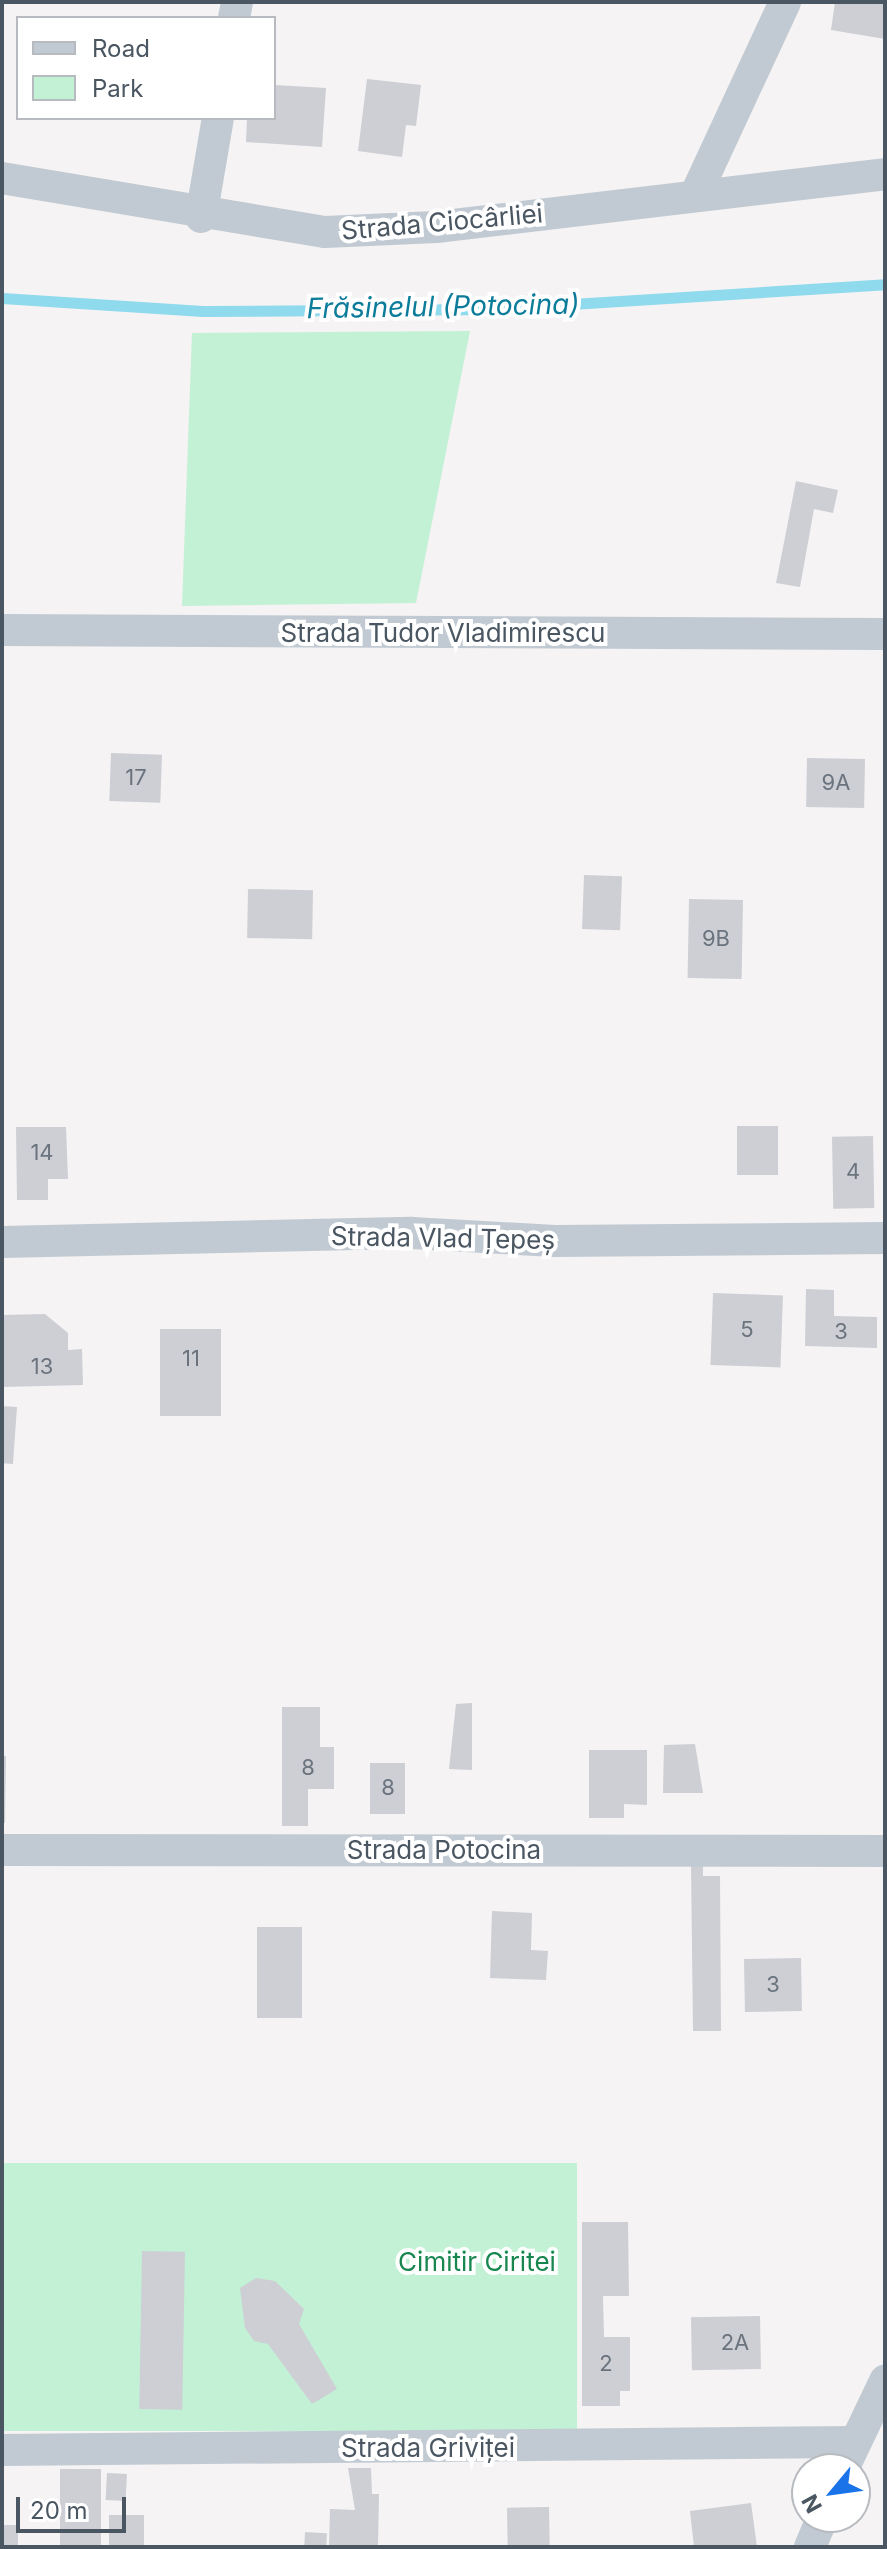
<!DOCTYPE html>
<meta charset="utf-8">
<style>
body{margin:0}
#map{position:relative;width:887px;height:2549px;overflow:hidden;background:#f5f3f3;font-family:Inter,sans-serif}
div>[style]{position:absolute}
.green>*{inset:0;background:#c3f1d5;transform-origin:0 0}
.stream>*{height:11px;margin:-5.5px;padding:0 5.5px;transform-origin:5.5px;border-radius:5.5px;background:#90daee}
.building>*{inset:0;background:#cdcfd5;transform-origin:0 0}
.minor>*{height:32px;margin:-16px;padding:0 16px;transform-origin:16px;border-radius:16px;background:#c1cad2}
span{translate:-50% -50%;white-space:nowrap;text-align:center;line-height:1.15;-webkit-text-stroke:8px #fff;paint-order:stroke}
.number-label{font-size:22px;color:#6b747e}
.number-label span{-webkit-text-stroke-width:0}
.street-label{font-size:26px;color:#4a5661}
.park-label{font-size:26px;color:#17864f}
.water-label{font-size:28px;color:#0c7c9b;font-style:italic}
.frame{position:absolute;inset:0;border:4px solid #4a5661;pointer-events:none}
.legend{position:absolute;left:16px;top:16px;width:260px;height:104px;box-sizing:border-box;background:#fff;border:2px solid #b7bbc0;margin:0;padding:10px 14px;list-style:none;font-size:24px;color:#4a5661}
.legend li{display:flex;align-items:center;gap:16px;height:40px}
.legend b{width:40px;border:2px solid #b7bbc0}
.north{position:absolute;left:791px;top:2453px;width:80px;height:80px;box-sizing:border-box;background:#fff;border:2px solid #b7bbc0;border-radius:50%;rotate:241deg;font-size:22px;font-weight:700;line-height:32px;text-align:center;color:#4a5661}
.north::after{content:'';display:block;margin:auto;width:28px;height:36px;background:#1a73e8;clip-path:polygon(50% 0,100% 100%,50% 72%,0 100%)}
.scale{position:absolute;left:16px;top:2497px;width:110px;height:36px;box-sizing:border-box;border:4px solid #4a5661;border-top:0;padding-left:10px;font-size:24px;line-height:28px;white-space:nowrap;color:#4a5661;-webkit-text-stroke:6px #fff;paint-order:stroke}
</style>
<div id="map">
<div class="green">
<div style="clip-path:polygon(470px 331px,416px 603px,182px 606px,192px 333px)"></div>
<div style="left:2px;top:2163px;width:575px;height:268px"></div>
</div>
<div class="stream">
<div style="left:2px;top:298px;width:201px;rotate:3.7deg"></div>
<div style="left:203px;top:311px;width:290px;rotate:-0.4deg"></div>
<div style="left:493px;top:309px;width:393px;rotate:-3.6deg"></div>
</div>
<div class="building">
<div style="clip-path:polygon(835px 2px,885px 2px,885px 39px,831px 30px)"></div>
<div style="clip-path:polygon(367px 79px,421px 85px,416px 126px,406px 125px,402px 157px,358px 151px)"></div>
<div style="clip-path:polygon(274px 85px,326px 88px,322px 147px,246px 142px,247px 118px,274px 118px)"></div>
<div style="clip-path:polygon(796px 481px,838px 490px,833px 513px,814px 509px,800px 587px,776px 583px)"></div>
<div style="left:111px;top:753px;width:51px;height:48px;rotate:2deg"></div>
<div style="left:807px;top:758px;width:58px;height:49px;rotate:1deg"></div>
<div style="left:584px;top:875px;width:38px;height:54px;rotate:2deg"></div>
<div style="left:248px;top:889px;width:65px;height:49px;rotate:1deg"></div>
<div style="left:689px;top:899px;width:54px;height:79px;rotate:1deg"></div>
<div style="left:737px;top:1126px;width:41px;height:49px"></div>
<div style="clip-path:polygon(16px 1127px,66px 1127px,68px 1179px,48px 1179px,48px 1200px,17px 1200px)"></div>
<div style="left:873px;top:1136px;width:72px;height:41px;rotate:89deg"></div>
<div style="clip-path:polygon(806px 1289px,834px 1290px,834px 1316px,877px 1317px,877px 1348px,805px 1346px)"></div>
<div style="left:713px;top:1293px;width:70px;height:72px;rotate:2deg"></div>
<div style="clip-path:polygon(45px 1314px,68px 1333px,68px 1350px,82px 1349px,83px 1385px,2px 1387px,2px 1315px)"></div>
<div style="left:160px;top:1329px;width:61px;height:87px"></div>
<div style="left:2px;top:1406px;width:15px;height:57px;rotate:4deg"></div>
<div style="clip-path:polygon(472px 1703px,472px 1770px,449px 1769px,456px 1704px)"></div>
<div style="clip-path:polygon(282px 1707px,320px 1707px,320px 1747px,334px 1747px,334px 1789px,308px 1789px,308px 1826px,282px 1826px)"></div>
<div style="clip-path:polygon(695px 1744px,703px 1793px,663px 1793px,664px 1745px)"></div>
<div style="clip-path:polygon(589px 1750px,647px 1750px,647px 1805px,624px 1804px,624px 1818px,589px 1818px)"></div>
<div style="clip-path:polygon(2px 1756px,6px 1756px,5px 1823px,2px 1823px)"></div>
<div style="left:370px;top:1763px;width:35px;height:51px"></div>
<div style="clip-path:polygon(691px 1865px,703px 1865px,703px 1876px,720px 1876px,721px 2031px,693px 2031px)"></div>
<div style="clip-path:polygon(492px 1911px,532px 1913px,531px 1950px,548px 1951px,546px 1980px,490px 1978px)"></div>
<div style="left:257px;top:1927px;width:45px;height:91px"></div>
<div style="left:801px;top:1958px;width:53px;height:57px;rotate:89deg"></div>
<div style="clip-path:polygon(582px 2222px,628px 2222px,629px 2296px,603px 2296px,604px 2337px,630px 2337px,630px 2391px,620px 2391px,620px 2406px,582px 2406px)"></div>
<div style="left:142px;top:2251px;width:43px;height:158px;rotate:1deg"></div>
<div style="clip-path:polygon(256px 2278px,275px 2281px,304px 2309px,299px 2324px,337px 2389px,312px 2404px,268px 2344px,254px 2341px,245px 2328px,240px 2288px)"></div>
<div style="left:760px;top:2316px;width:53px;height:69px;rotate:89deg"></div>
<div style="clip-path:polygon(348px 2468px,371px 2468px,372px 2494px,379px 2494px,378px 2547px,329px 2547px,330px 2509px,355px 2510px)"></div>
<div style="left:60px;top:2469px;width:41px;height:78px"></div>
<div style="left:107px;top:2473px;width:20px;height:27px;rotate:3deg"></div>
<div style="clip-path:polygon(751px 2503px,757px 2547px,694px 2547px,690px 2511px)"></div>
<div style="left:549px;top:2507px;width:40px;height:42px;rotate:89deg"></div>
<div style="left:109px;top:2515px;width:35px;height:32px"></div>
<div style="left:2px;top:2525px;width:16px;height:22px"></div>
<div style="left:305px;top:2532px;width:22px;height:15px;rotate:3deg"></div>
</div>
<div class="minor">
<div style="left:234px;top:18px;width:16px;rotate:-79deg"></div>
<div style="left:2px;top:178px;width:327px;rotate:9.5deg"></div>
<div style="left:325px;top:232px;width:111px;rotate:-2.6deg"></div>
<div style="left:436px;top:227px;width:452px;rotate:-6.7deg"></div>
<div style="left:695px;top:196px;width:214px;rotate:-65.1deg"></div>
<div style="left:201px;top:217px;width:100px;rotate:-80.3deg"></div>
<div style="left:2px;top:630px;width:883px;rotate:0.26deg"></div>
<div style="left:2px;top:1242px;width:410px;rotate:-1.3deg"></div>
<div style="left:412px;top:1233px;width:143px;rotate:3.2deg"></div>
<div style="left:555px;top:1241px;width:330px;rotate:-0.5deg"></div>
<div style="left:2px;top:1850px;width:883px;rotate:0.06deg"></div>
<div style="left:2px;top:2450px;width:853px;rotate:-0.54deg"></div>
<div style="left:843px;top:2469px;width:98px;rotate:-64.5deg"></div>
<div style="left:810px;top:2547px;width:33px;rotate:-67deg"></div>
</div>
<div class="number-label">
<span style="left:136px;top:778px">17</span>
<span style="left:836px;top:783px">9A</span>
<span style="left:716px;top:939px">9B</span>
<span style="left:42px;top:1153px">14</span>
<span style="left:853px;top:1172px">4</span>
<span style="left:747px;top:1330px">5</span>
<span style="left:841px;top:1332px">3</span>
<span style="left:191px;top:1359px">11</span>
<span style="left:42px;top:1367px">13</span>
<span style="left:308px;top:1768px">8</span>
<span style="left:388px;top:1788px">8</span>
<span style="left:773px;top:1985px">3</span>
<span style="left:735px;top:2343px">2A</span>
<span style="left:606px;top:2364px">2</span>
</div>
<div class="street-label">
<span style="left:442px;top:222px;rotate:-5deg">Strada Ciocârliei</span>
<span style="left:443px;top:633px">Strada Tudor Vladimirescu</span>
<span style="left:443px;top:1238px;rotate:1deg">Strada Vlad Țepeș</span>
<span style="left:444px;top:1850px">Strada Potocina</span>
<span style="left:428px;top:2448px">Strada Griviței</span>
</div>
<div class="park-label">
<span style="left:477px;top:2262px">Cimitir Ciritei</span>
</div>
<div class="water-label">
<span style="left:443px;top:306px;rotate:-1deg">Frăsinelul (Potocina)</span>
</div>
<div class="frame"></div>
<ul class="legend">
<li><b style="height:10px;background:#c1cad2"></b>Road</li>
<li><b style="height:22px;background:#c3f1d5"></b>Park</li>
</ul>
<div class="north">N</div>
<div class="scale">20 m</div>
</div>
